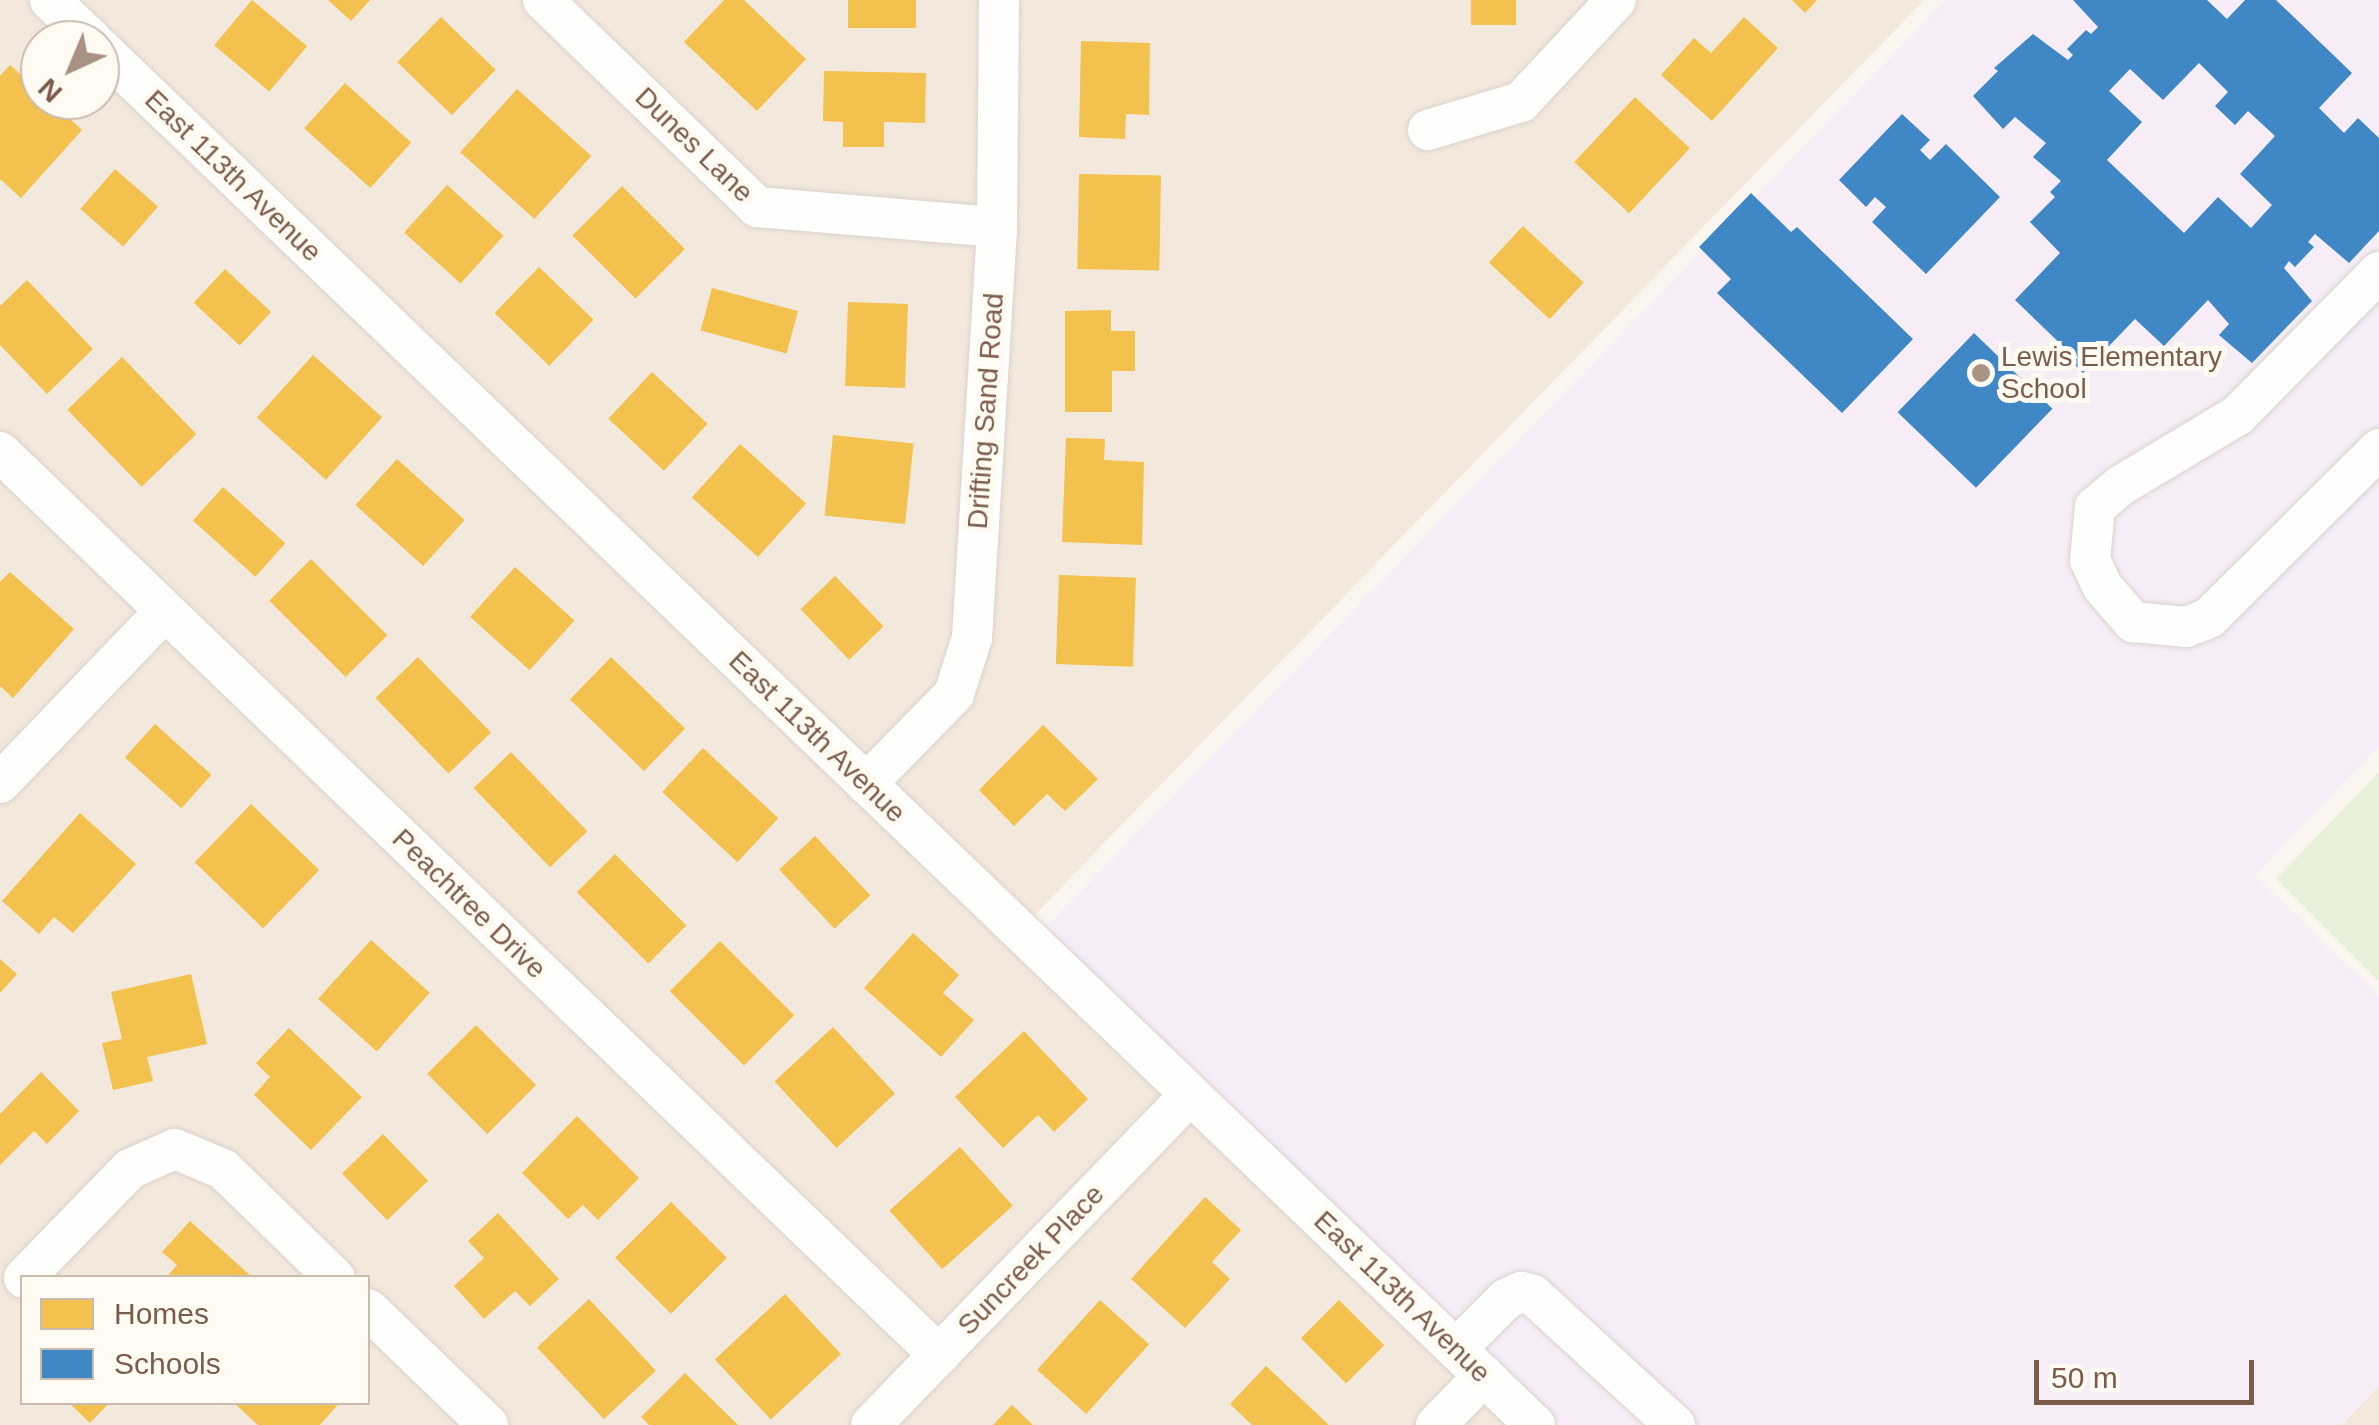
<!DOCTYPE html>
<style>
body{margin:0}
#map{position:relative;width:2379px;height:1425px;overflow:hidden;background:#faf5ef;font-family:Arial,sans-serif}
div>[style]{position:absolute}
.residential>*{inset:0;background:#f3e8dc}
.education>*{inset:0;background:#f6edf6}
.green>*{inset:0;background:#e7f1d9}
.homes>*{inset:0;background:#f2c14e;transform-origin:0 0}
.schools>*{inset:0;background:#3f88c5;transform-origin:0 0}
.roads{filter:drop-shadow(0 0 2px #d9d2cd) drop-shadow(0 0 2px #d9d2cd)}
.minor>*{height:40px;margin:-20px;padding:0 20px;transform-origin:20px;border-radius:20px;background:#fefefd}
.dots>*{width:28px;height:28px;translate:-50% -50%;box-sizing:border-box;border:5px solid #fffaf2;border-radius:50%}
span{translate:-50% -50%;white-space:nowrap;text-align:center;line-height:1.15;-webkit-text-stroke:10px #fffaf2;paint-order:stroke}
.street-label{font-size:28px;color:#7b5c4b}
.poi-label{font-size:28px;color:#7b5c4b}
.left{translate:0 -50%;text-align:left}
.legend{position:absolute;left:20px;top:1275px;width:350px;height:130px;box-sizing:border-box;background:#fffaf2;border:2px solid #cabbaf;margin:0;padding:12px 18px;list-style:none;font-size:30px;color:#7b5c4b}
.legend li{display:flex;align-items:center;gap:20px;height:50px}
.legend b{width:50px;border:2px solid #cabbaf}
.north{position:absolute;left:20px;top:20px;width:100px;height:100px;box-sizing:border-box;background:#fffaf2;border:2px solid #cabbaf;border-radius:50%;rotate:224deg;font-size:28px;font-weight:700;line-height:40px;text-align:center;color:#7b5c4b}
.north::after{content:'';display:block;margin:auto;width:35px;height:45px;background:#a79284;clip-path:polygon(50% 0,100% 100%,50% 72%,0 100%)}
.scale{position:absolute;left:2034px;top:1360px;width:220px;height:45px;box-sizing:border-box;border:5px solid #7b5c4b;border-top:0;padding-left:12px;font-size:30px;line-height:35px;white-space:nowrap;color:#7b5c4b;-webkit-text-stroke:8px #fffaf2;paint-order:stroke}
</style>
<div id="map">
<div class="residential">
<div style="clip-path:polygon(evenodd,0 0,1924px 0,1009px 941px,1514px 1425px,0 1425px,0 0,40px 40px,100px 40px,100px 100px,40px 100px,40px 40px,0 0,22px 1278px,368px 1278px,368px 1402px,22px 1402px,22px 1278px)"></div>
<div style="clip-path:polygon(2379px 1386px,2379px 1425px,2342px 1425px)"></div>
</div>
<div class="education">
<div style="clip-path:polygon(1946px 0,2379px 0,2379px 746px,2255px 875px,2379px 997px,2379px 1386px,2341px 1425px,1562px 1425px,1046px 927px)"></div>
</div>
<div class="green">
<div style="clip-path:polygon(2379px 772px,2379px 982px,2276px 879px)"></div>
</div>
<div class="homes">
<div style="left:252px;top:0;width:72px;height:59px;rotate:40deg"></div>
<div style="clip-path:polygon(328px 0,370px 0,351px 21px)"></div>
<div style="clip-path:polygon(724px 0,744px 0,806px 59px,757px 111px,684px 42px)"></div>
<div style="left:848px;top:0;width:68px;height:28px"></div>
<div style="left:1471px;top:0;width:45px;height:25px"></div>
<div style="clip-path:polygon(1792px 0,1817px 0,1805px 13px)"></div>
<div style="left:441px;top:17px;width:76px;height:63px;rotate:44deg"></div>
<div style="clip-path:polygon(1744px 17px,1778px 48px,1712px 121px,1661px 75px,1694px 38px,1711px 53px)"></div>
<div style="clip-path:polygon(1081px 41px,1150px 43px,1149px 115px,1126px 114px,1125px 139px,1079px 137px)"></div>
<div style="clip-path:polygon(10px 65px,40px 92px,40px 100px,49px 100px,82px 130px,21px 198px,0 179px,0 76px)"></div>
<div style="clip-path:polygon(824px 71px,926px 73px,925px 123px,884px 122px,884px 147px,843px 147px,843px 122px,823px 121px)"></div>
<div style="left:345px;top:83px;width:89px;height:61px;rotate:42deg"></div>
<div style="left:517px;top:89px;width:100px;height:85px;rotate:42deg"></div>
<div style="left:1635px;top:97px;width:75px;height:89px;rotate:43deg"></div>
<div style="left:115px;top:169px;width:57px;height:53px;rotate:41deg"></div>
<div style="left:1079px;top:174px;width:82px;height:95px;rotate:1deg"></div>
<div style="left:447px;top:185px;width:76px;height:64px;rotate:42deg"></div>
<div style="left:622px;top:186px;width:89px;height:70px;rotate:45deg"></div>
<div style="left:1523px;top:226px;width:83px;height:50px;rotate:43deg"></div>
<div style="left:539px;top:267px;width:76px;height:64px;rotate:44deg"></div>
<div style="left:225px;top:269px;width:63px;height:46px;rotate:43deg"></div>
<div style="clip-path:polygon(27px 280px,93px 349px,47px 394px,0 345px,0 306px)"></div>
<div style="left:712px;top:288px;width:89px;height:44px;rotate:15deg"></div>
<div style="left:848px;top:302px;width:60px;height:84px;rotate:2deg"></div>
<div style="clip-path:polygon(1111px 310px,1111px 331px,1135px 331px,1135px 371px,1112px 371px,1112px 412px,1065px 412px,1065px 311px)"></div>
<div style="left:313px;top:355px;width:93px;height:84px;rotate:42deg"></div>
<div style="left:122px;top:357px;width:107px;height:76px;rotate:46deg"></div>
<div style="left:652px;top:372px;width:76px;height:64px;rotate:43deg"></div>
<div style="left:833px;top:435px;width:81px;height:81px;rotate:6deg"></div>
<div style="clip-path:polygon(1066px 438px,1105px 439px,1104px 460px,1144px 462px,1142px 545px,1062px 542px)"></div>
<div style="left:740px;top:444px;width:89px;height:72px;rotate:42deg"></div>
<div style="left:397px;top:459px;width:91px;height:62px;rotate:42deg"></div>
<div style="left:223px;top:487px;width:84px;height:45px;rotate:42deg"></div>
<div style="left:311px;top:559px;width:108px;height:59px;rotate:45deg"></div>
<div style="left:515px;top:567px;width:80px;height:67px;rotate:42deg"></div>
<div style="clip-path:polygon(10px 572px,74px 629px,13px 698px,0 686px,0 582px)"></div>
<div style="left:1059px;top:575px;width:77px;height:89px;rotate:2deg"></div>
<div style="left:835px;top:576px;width:70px;height:48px;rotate:46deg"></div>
<div style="left:418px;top:657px;width:105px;height:59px;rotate:46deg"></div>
<div style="left:611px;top:657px;width:103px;height:59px;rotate:44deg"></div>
<div style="left:155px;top:724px;width:76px;height:45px;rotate:42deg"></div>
<div style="clip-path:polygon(1043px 725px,1098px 779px,1065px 811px,1047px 794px,1014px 826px,979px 790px)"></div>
<div style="left:703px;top:748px;width:103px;height:60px;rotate:43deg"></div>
<div style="left:511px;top:752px;width:110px;height:52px;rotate:46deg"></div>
<div style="left:251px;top:804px;width:95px;height:81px;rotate:44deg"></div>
<div style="clip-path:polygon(80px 813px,136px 864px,73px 933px,54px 917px,39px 934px,2px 901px)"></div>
<div style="left:815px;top:836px;width:81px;height:49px;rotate:47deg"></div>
<div style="left:615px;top:854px;width:101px;height:54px;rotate:45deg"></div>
<div style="clip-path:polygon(913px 933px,959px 975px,943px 993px,974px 1020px,941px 1057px,864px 988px)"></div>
<div style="left:371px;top:940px;width:79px;height:79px;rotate:42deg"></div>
<div style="left:720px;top:941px;width:105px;height:71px;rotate:45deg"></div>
<div style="clip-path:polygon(0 959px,17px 974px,0 993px)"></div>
<div style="clip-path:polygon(191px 974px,207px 1044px,147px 1057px,153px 1081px,113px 1090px,102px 1043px,122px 1039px,111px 992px)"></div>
<div style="left:476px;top:1025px;width:85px;height:69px;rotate:45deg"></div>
<div style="left:833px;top:1027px;width:91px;height:80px;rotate:47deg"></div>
<div style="clip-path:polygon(289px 1028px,362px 1097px,311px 1150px,254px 1095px,270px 1077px,256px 1063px)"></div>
<div style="clip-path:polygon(1024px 1031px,1088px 1099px,1054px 1132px,1038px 1115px,1003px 1148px,955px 1097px)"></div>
<div style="clip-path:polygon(41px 1072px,79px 1111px,47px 1144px,34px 1131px,0 1165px,0 1114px)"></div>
<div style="clip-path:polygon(577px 1116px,639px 1178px,598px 1220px,583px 1205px,568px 1219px,522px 1173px)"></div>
<div style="left:383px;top:1134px;width:65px;height:57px;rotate:46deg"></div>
<div style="left:960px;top:1147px;width:79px;height:95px;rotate:48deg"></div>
<div style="clip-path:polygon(1205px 1197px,1241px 1230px,1212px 1262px,1230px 1279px,1185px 1328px,1131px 1279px)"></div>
<div style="left:671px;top:1202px;width:79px;height:79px;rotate:45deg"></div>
<div style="clip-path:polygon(498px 1213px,559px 1279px,530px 1306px,515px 1291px,484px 1319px,454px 1286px,484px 1258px,468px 1241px)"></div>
<div style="clip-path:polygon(190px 1221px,253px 1278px,166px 1278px,177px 1265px,162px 1252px)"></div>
<div style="left:785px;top:1294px;width:82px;height:96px;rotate:47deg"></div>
<div style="left:589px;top:1299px;width:98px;height:71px;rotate:47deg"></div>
<div style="left:1100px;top:1300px;width:66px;height:94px;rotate:42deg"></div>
<div style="left:1339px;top:1300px;width:64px;height:54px;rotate:45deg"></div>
<div style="clip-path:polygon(1266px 1366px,1329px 1425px,1252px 1425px,1230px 1404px)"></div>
<div style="clip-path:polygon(685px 1373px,738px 1425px,649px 1425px,641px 1417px)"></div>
<div style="clip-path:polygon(68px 1402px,110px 1402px,90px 1423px)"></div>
<div style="clip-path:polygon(233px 1402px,340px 1402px,320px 1425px,258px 1425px)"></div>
<div style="clip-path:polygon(1012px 1405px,1033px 1425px,993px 1425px)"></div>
</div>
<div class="schools">
<div style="clip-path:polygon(evenodd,2073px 0,2207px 0,2227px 19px,2245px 0,2276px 0,2352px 73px,2319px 108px,2344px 133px,2358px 118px,2379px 138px,2379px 231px,2349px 263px,2315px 234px,2308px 242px,2314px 247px,2295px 267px,2289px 261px,2284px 268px,2312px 301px,2252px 363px,2219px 335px,2229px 324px,2208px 300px,2164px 346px,2135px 319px,2083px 373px,2067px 357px,2070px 353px,2015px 300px,2060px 253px,2030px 222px,2055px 197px,2050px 192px,2061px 181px,2033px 157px,2046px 143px,2015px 117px,2003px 129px,1973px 96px,1998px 71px,1994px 68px,2033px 34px,2068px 60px,2073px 55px,2067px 49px,2086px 30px,2091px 34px,2098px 27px,2073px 0,2199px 63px,2228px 92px,2215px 106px,2235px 125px,2248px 111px,2275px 136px,2240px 174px,2272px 205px,2251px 228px,2218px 197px,2184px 233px,2107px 160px,2142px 122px,2109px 91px,2130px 69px,2163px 100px,2199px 63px)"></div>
<div style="clip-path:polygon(1902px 114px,1930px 140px,1920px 150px,1930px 160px,1946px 144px,2000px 197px,1926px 274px,1872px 222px,1886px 207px,1875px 197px,1866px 207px,1839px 180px)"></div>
<div style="clip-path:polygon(1751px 193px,1791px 232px,1797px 227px,1913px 339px,1842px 413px,1717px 293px,1731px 279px,1699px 247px)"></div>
<div style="left:1974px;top:333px;width:109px;height:110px;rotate:44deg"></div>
</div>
<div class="roads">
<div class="minor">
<div style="left:50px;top:0;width:58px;rotate:43.6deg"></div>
<div style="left:543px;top:0;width:298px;rotate:44deg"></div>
<div style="left:757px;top:207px;width:241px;rotate:4.8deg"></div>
<div style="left:100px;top:48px;width:1989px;rotate:43.82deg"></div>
<div style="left:1428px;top:130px;width:97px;rotate:-16.8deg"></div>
<div style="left:1521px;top:102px;width:139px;rotate:-47deg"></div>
<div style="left:2379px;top:272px;width:201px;rotate:134.6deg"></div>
<div style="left:2238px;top:415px;width:138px;rotate:149deg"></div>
<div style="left:2120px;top:486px;width:33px;rotate:140deg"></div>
<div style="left:2095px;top:507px;width:53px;rotate:95.4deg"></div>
<div style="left:2090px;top:560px;width:29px;rotate:65deg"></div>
<div style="left:2102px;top:586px;width:48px;rotate:49.3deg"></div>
<div style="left:2133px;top:622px;width:53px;rotate:5.4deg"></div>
<div style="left:2186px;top:627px;width:25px;rotate:-21deg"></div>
<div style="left:2209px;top:618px;width:240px;rotate:-44.8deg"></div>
<div style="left:0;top:452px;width:1303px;rotate:43.88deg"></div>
<div style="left:0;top:783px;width:238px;rotate:-46.2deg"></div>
<div style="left:866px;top:784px;width:126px;rotate:-45.6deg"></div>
<div style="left:954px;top:694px;width:59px;rotate:-72.2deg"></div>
<div style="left:972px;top:638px;width:412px;rotate:-86.5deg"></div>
<div style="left:997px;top:227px;width:227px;rotate:-89.5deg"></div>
<div style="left:24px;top:1278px;width:152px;rotate:-45.8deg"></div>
<div style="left:130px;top:1169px;width:49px;rotate:-24deg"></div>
<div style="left:175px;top:1149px;width:52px;rotate:22.6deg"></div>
<div style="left:223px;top:1169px;width:156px;rotate:44.2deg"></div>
<div style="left:368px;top:1309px;width:167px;rotate:44deg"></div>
<div style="left:1456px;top:1349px;width:71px;rotate:-45deg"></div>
<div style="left:1506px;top:1299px;width:17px;rotate:-25deg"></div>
<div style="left:1521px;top:1292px;width:12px;rotate:14deg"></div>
<div style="left:1533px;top:1295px;width:193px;rotate:42.5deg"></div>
<div style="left:871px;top:1425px;width:459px;rotate:-46deg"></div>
<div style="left:1436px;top:1425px;width:69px;rotate:-45.6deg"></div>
</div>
</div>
<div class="dots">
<div style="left:1981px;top:373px;background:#a79284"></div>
</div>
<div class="street-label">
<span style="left:694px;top:145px;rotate:44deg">Dunes Lane</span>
<span style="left:233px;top:176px;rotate:44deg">East 113th Avenue</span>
<span style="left:986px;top:411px;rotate:-86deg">Drifting Sand Road</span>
<span style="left:817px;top:737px;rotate:44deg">East 113th Avenue</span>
<span style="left:469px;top:904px;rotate:44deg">Peachtree Drive</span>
<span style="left:1031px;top:1260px;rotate:-46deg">Suncreek Place</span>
<span style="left:1402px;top:1297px;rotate:44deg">East 113th Avenue</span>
</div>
<div class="poi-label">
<span class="left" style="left:2001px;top:373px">Lewis Elementary<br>School</span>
</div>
<ul class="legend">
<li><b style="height:28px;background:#f2c14e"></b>Homes</li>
<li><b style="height:28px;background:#3f88c5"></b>Schools</li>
</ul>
<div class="north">N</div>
<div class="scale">50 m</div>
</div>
